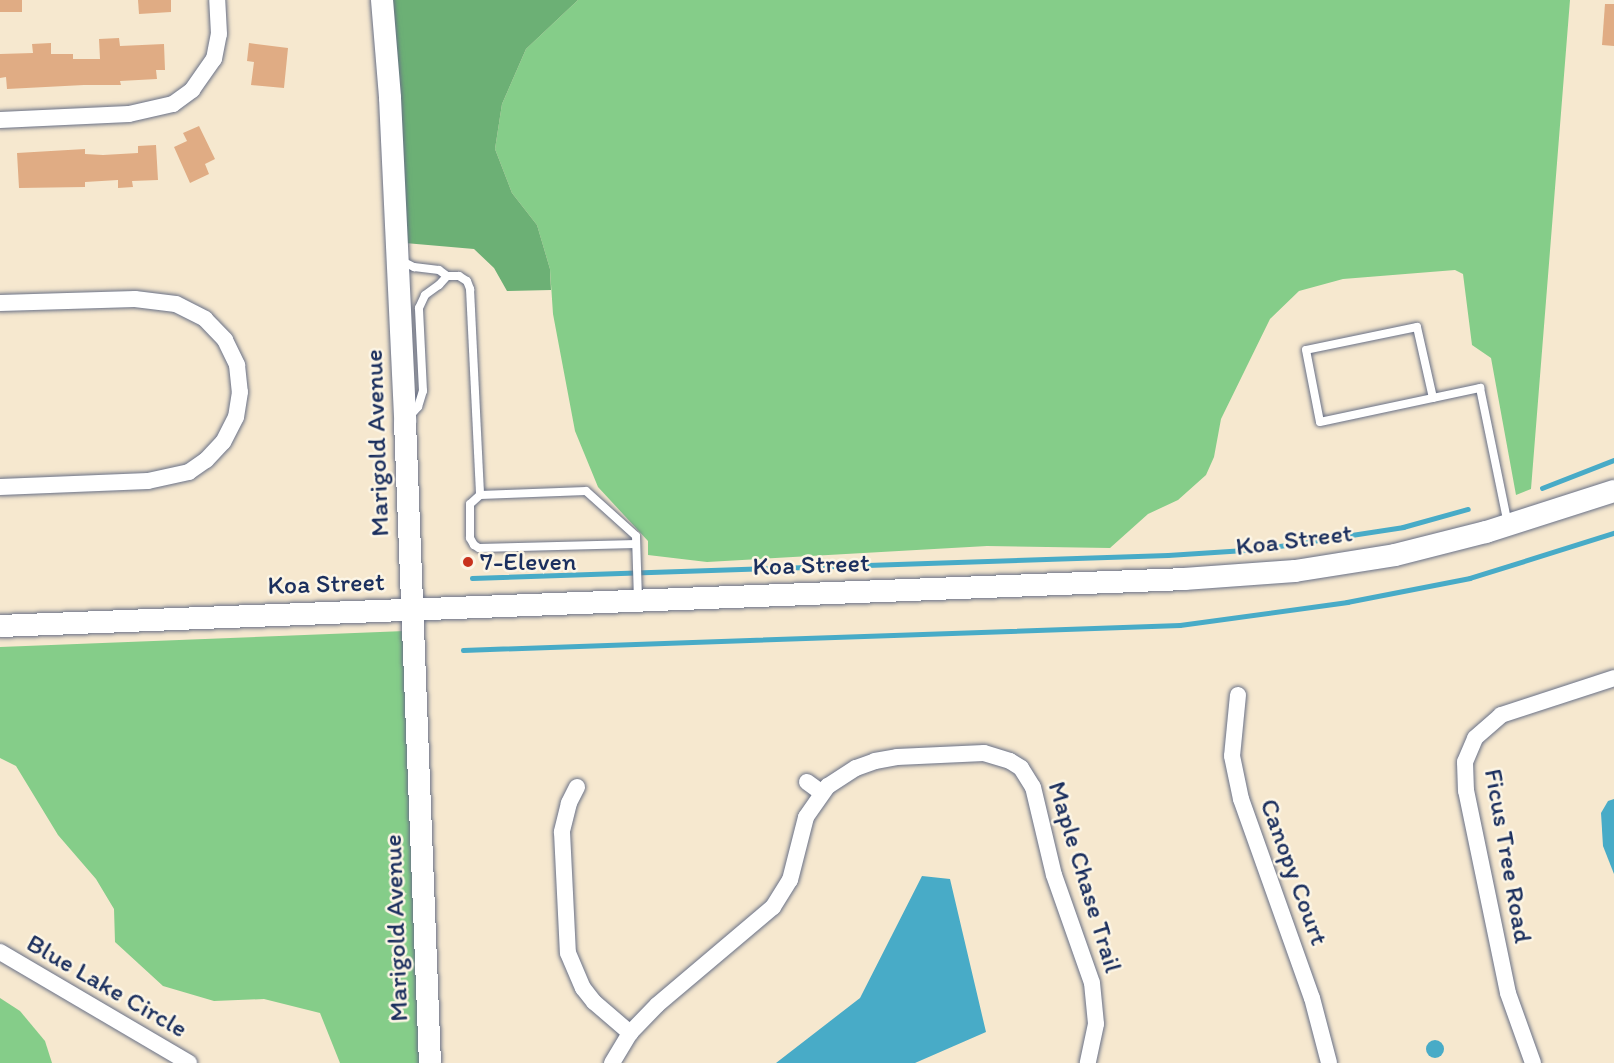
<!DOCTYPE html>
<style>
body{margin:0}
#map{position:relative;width:1614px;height:1063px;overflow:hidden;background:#f6e8cf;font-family:Itim,sans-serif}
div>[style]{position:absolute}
.green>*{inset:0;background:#85cd89}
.forest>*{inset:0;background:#6cb075}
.water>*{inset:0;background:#48abc7}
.round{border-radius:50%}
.stream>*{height:4.5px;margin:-2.25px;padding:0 2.25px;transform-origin:2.25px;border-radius:2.25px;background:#48abc7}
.building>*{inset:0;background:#e0ac84;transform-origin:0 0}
.roads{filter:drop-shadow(0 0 2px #687086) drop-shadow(0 0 2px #687086)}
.lane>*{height:8px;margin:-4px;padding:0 4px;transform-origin:4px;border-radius:4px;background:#fff}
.street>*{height:16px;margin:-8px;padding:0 8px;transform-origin:8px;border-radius:8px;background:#fff}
.secondary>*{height:22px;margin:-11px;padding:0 11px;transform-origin:11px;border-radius:11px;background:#fff}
.dots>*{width:16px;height:16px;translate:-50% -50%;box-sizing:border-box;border:3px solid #fcf5e5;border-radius:50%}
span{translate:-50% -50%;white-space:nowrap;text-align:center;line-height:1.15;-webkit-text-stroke:5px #fcf5e5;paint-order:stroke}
.street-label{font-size:26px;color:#1b2f5e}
.poi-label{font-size:26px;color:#1b2f5e}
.left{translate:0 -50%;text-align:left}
</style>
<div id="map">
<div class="green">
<div style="clip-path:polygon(578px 0,1570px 0,1531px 489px,1516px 495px,1491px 358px,1472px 345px,1463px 274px,1455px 270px,1343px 279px,1299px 291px,1270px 319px,1221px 419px,1214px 457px,1206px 475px,1178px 500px,1148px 514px,1110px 548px,987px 546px,707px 562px,648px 555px,648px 541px,598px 487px,575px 431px,553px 314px,550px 269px,537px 225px,512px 193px,495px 149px,502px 104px,526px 49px)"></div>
<div style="clip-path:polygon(405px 631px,422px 1063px,340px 1063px,320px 1013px,264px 999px,214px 1001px,163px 986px,115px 942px,114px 909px,96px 879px,58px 835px,16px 766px,0 758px,0 647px)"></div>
<div style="clip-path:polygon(0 998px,20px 1011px,45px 1041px,52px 1063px,0 1063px)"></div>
</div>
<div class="forest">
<div style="clip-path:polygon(390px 0,578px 0,526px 49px,502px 104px,495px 149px,512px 193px,537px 225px,550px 269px,551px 290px,507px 291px,494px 268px,474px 249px,405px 243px)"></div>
</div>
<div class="water">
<div style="clip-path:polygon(1614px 799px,1614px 874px,1603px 846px,1601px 813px,1608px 801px)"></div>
<div style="clip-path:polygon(922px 876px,950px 879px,986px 1032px,915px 1063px,776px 1063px,860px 998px)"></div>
<div class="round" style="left:1426px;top:1040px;width:18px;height:18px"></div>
</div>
<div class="stream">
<div style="left:1542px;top:488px;width:77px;rotate:-21.3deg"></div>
<div style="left:472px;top:578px;width:696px;rotate:-1.89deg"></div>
<div style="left:1168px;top:555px;width:92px;rotate:-3.7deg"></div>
<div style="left:1260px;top:549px;width:145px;rotate:-8.7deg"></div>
<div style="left:1403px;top:527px;width:67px;rotate:-15.5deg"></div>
<div style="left:463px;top:650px;width:717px;rotate:-2deg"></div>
<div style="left:1180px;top:625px;width:169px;rotate:-7.8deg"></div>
<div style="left:1347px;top:602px;width:125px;rotate:-11deg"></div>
<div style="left:1470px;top:578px;width:151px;rotate:-17.4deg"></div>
</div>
<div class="building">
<div style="left:0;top:0;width:22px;height:12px"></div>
<div style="clip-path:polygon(138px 0,171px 0,171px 12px,139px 14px)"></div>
<div style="clip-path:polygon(1605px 4px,1614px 4px,1614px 46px,1602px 45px)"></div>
<div style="clip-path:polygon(119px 38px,120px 46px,164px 44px,165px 70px,156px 70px,157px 79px,120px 81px,121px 85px,84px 85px,7px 89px,6px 77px,0 78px,0 54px,33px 53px,32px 44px,51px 43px,51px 54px,73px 54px,73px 59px,100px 59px,99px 39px)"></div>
<div style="clip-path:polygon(249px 43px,288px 48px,284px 88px,251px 85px,254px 62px,247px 61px)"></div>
<div style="clip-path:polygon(199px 126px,215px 159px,205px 164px,209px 174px,190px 183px,174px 147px,187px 141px,183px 133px)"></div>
<div style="clip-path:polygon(156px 145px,158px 180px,132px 181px,133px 187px,118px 188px,118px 180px,85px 182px,85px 187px,19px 188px,17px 153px,85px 149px,85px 154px,103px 155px,138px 153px,138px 146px)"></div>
</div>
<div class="roads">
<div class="lane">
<div style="left:400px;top:260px;width:16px;rotate:27deg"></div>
<div style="left:414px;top:267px;width:25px;rotate:7deg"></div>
<div style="left:439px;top:270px;width:10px;rotate:37deg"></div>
<div style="left:447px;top:276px;width:12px"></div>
<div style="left:459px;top:276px;width:9px;rotate:32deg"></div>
<div style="left:467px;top:281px;width:9px;rotate:69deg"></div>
<div style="left:470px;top:289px;width:206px;rotate:87.2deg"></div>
<div style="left:480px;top:495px;width:106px;rotate:-2.2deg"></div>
<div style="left:586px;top:491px;width:67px;rotate:42deg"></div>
<div style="left:636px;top:536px;width:64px;rotate:88.2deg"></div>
<div style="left:1433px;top:398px;width:73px;rotate:-102.7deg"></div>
<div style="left:1417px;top:327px;width:113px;rotate:168.3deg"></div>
<div style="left:1306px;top:350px;width:73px;rotate:79deg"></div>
<div style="left:1320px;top:422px;width:164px;rotate:-12deg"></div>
<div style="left:1480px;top:388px;width:140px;rotate:78.4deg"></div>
<div style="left:408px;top:418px;width:15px;rotate:-48deg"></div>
<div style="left:418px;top:407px;width:17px;rotate:-73deg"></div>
<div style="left:423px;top:391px;width:83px;rotate:-92.8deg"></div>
<div style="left:419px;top:308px;width:14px;rotate:-65deg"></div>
<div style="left:425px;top:295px;width:17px;rotate:-36deg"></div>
<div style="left:439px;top:285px;width:12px;rotate:-48deg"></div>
<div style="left:480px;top:495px;width:13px;rotate:138deg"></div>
<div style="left:470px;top:504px;width:34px;rotate:90deg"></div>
<div style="left:470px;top:538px;width:8px;rotate:60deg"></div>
<div style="left:474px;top:545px;width:6px;rotate:31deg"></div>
<div style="left:479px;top:548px;width:157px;rotate:-1.5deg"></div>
</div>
<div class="street">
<div style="left:0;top:120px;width:129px;rotate:-2.7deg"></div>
<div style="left:129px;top:114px;width:45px;rotate:-12.8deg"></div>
<div style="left:173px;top:104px;width:24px;rotate:-36deg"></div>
<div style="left:192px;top:90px;width:38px;rotate:-55deg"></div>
<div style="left:214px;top:59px;width:25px;rotate:-79deg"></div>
<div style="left:219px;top:34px;width:34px;rotate:-93deg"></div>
<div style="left:0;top:303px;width:135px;rotate:-1.7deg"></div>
<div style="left:135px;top:299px;width:41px;rotate:7deg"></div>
<div style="left:176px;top:304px;width:33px;rotate:27deg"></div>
<div style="left:205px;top:319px;width:29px;rotate:46deg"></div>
<div style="left:225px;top:340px;width:28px;rotate:64deg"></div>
<div style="left:237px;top:365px;width:27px;rotate:84deg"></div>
<div style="left:240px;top:392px;width:25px;rotate:99deg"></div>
<div style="left:236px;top:417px;width:28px;rotate:117deg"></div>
<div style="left:223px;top:442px;width:25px;rotate:133deg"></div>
<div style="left:206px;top:460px;width:21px;rotate:145deg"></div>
<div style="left:189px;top:472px;width:42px;rotate:167.6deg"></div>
<div style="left:148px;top:481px;width:148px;rotate:177.7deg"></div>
<div style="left:1238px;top:695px;width:61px;rotate:95.6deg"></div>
<div style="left:1232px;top:756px;width:44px;rotate:78.2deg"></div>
<div style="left:1241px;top:799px;width:211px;rotate:70.4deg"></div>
<div style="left:1312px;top:998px;width:67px;rotate:75.3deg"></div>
<div style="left:807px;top:782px;width:17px;rotate:36deg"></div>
<div style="left:577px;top:787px;width:18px;rotate:117deg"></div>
<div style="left:569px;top:803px;width:30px;rotate:104deg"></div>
<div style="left:562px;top:832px;width:121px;rotate:87.2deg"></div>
<div style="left:568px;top:953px;width:38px;rotate:67deg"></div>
<div style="left:583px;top:988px;width:18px;rotate:52deg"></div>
<div style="left:594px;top:1002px;width:48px;rotate:40.7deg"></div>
<div style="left:0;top:952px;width:219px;rotate:30.4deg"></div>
<div style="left:612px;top:1063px;width:35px;rotate:-59deg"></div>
<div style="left:630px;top:1033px;width:39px;rotate:-46deg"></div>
<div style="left:657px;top:1005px;width:152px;rotate:-40.2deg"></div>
<div style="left:773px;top:907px;width:32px;rotate:-58deg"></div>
<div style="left:790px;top:880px;width:65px;rotate:-75.7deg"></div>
<div style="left:806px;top:817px;width:38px;rotate:-55deg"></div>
<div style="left:828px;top:786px;width:33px;rotate:-33deg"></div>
<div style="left:856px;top:768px;width:20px;rotate:-20deg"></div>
<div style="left:875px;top:761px;width:22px;rotate:-10deg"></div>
<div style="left:897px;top:757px;width:87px;rotate:-2.6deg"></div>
<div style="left:984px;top:753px;width:27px;rotate:17deg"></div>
<div style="left:1010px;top:761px;width:13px;rotate:32deg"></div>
<div style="left:1021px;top:768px;width:22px;rotate:58deg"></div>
<div style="left:1033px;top:787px;width:90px;rotate:76.6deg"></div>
<div style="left:1054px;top:875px;width:114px;rotate:70.6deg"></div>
<div style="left:1092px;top:983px;width:41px;rotate:84.4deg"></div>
<div style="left:1096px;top:1024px;width:40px;rotate:102deg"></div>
<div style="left:1533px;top:1063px;width:74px;rotate:-109.7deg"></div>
<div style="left:1508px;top:993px;width:206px;rotate:-101.7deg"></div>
<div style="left:1466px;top:791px;width:29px;rotate:-92deg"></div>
<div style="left:1465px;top:762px;width:26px;rotate:-67deg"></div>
<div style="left:1475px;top:738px;width:35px;rotate:-41deg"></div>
<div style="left:1501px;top:715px;width:119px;rotate:-18.1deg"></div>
</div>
<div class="secondary">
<div style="left:382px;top:0;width:98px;rotate:85.3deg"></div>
<div style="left:390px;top:98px;width:324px;rotate:87.3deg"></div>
<div style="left:405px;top:422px;width:641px;rotate:87.77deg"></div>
<div style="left:0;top:626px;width:1185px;rotate:-2.27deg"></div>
<div style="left:1184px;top:579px;width:111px;rotate:-4.1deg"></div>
<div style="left:1295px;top:571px;width:101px;rotate:-9.1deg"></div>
<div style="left:1395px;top:555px;width:94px;rotate:-14.2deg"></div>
<div style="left:1486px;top:532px;width:134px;rotate:-17.8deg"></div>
</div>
</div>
<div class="dots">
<div style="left:468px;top:562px;background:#c8321e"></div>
</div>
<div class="street-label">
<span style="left:377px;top:443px;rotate:-92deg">Marigold Avenue</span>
<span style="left:1294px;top:540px;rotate:-7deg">Koa Street</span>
<span style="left:811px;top:565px;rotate:-2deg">Koa Street</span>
<span style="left:326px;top:584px;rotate:-2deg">Koa Street</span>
<span style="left:1508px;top:856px;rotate:80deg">Ficus Tree Road</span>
<span style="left:1294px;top:872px;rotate:70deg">Canopy Court</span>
<span style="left:1085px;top:877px;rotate:73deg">Maple Chase Trail</span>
<span style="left:396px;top:928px;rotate:-92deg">Marigold Avenue</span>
<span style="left:107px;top:986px;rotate:30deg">Blue Lake Circle</span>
</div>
<div class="poi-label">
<span class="left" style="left:480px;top:562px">7-Eleven</span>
</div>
</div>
